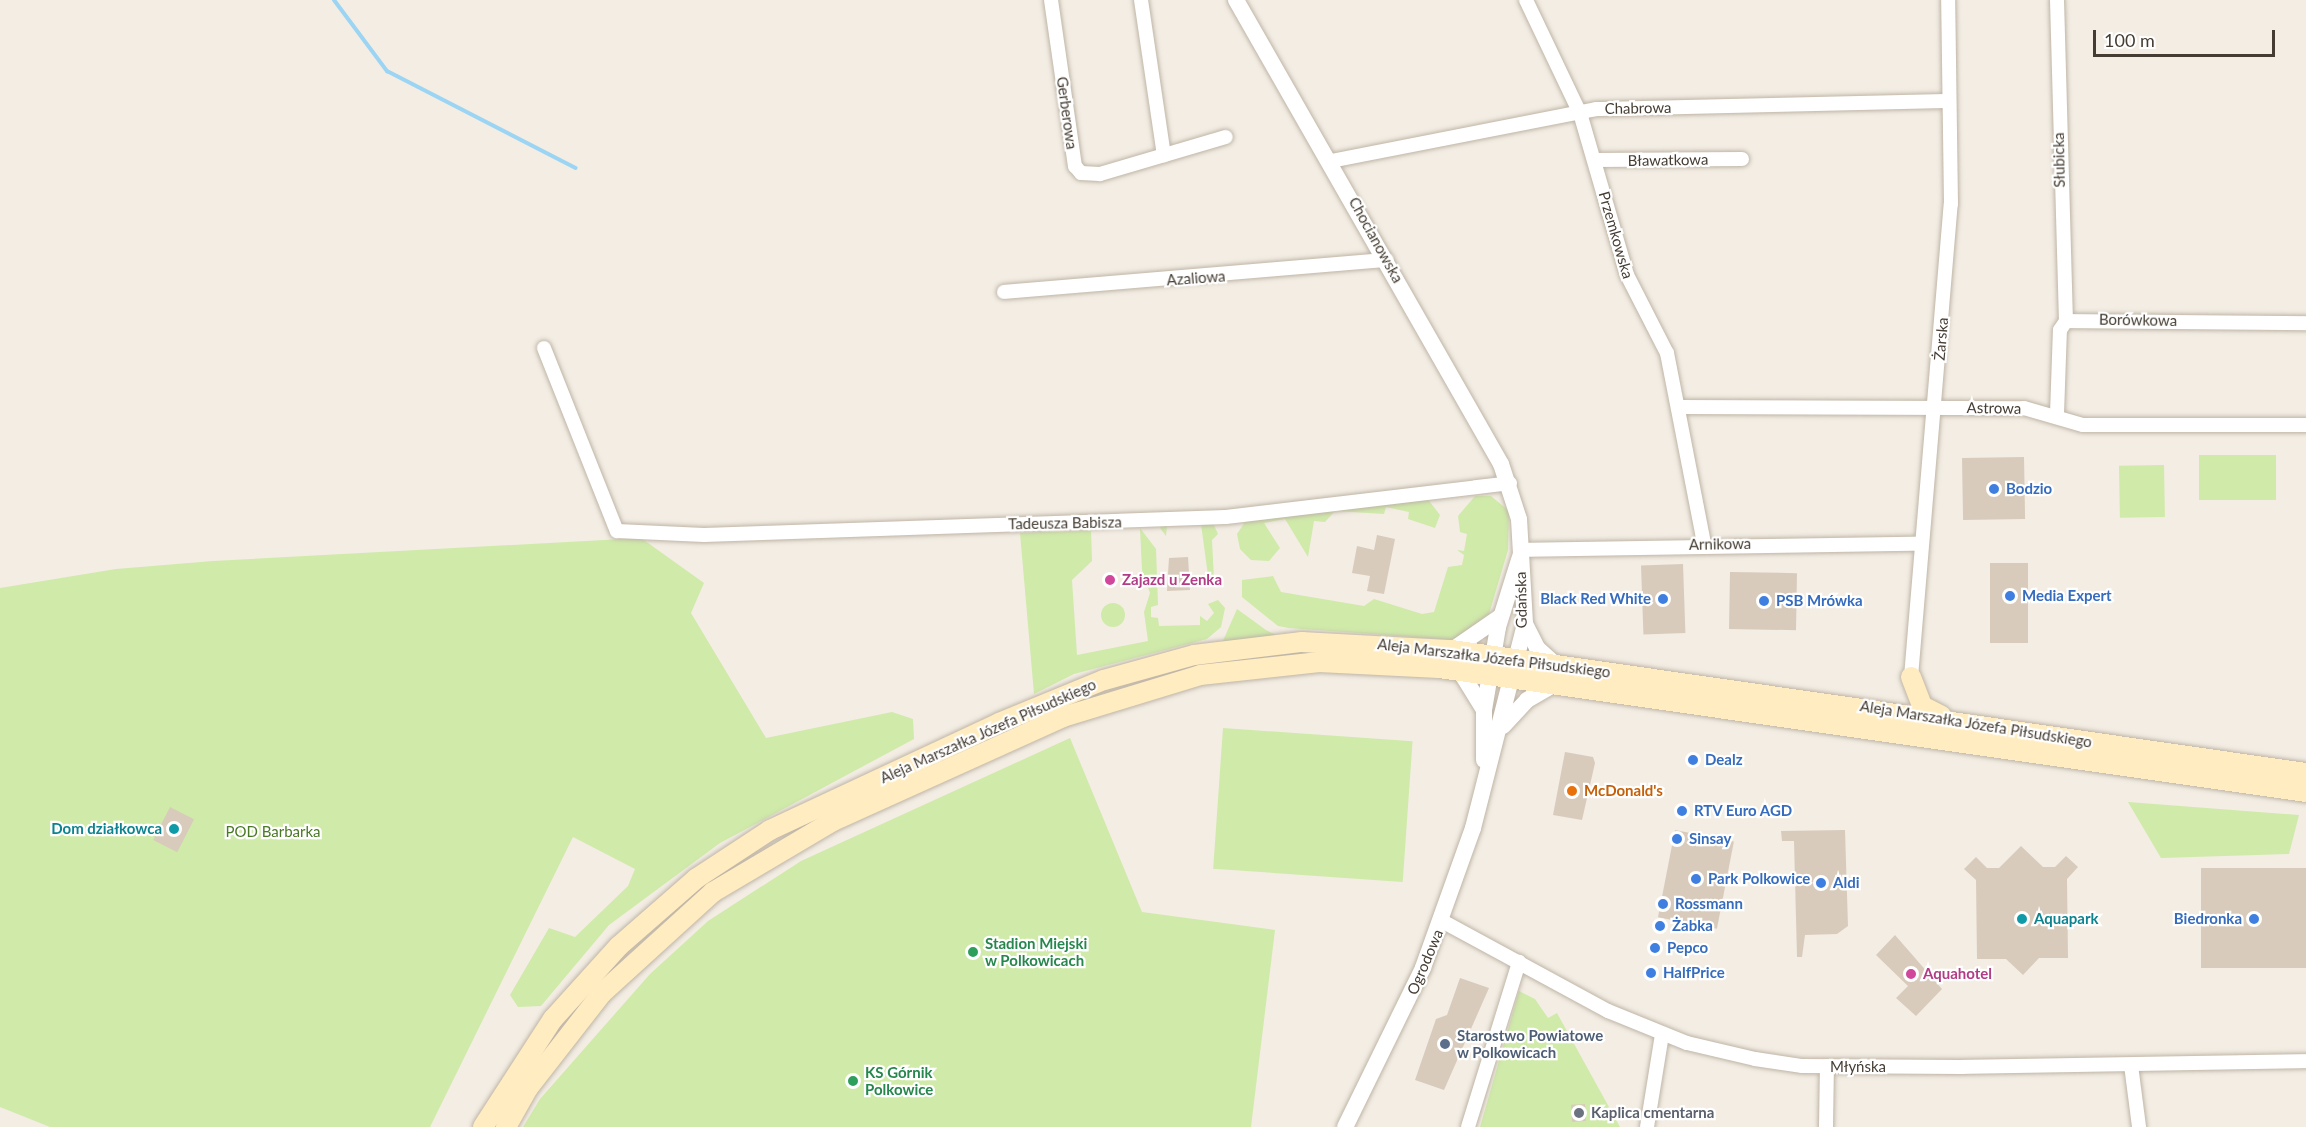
<!DOCTYPE html>
<meta charset="utf-8">
<style>
body{margin:0}
#map{position:relative;width:2306px;height:1127px;overflow:hidden;background:#f3ede4;font-family:Lato,sans-serif}
div>[style]{position:absolute}
.green>*{inset:0;background:#d0eaaa;transform-origin:0 0}
.round{border-radius:50%}
.stream>*{height:4px;margin:-2px;padding:0 2px;transform-origin:2px;border-radius:2px;background:#9cd4f3}
.building>*{inset:0;background:#d8cbbb;transform-origin:0 0}
.roads{filter:drop-shadow(0 0 2px #bfb5a6) drop-shadow(0 0 2px #bfb5a6)}
.minor>*{height:14px;margin:-7px;padding:0 7px;transform-origin:7px;border-radius:7px;background:#fff}
.tertiary>*{height:16px;margin:-8px;padding:0 8px;transform-origin:8px;border-radius:8px;background:#fff}
.secondary>*{height:20px;margin:-10px;padding:0 10px;transform-origin:10px;border-radius:10px;background:#ffedc1}
.dots>*{width:16px;height:16px;translate:-50% -50%;box-sizing:border-box;border:3px solid #fff;border-radius:50%}
span{translate:-50% -50%;white-space:nowrap;text-align:center;line-height:1.15;-webkit-text-stroke:4.5px #fff;paint-order:stroke}
.street-label{font-size:15px;color:#453d33}
.shop-label{font-size:15px;color:#366cbe;font-weight:700}
.left{translate:0 -50%;text-align:left}
.right{translate:-100% -50%;text-align:right}
.hotel-label{font-size:15px;color:#b23c85;font-weight:700}
.food-label{font-size:15px;color:#c56008;font-weight:700}
.culture-label{font-size:15px;color:#0d838f;font-weight:700}
.park-label{font-size:15px;color:#497924}
.leisure-label{font-size:15px;color:#27864d;font-weight:700}
.service-label{font-size:15px;color:#4e5e75;font-weight:700}
.worship-label{font-size:15px;color:#5b616d;font-weight:700}
.scale{position:absolute;left:2093px;top:30px;width:182px;height:27px;box-sizing:border-box;border:3px solid #453d33;border-top:0;padding-left:8px;font-size:18px;line-height:21px;white-space:nowrap;color:#453d33;-webkit-text-stroke:4px #fff;paint-order:stroke}
</style>
<div id="map">
<div class="green">
<div style="left:2199px;top:455px;width:77px;height:45px"></div>
<div style="left:2164px;top:465px;width:52px;height:45px;rotate:89deg"></div>
<div style="clip-path:polygon(1475px 496px,1491px 496px,1509px 511px,1508px 550px,1489px 614px,1454px 640px,1289px 628px,1278px 626px,1242px 597px,1242px 580px,1273px 576px,1281px 592px,1364px 606px,1374px 599px,1422px 614px,1434px 612px,1448px 567px,1462px 565px,1464px 555px,1457px 550px,1464px 551px,1467px 534px,1460px 532px,1458px 516px)"></div>
<div style="clip-path:polygon(1426px 497px,1440px 515px,1435px 528px,1408px 519px,1409px 512px,1386px 507px,1384px 514px,1335px 511px,1325px 522px,1314px 521px,1308px 557px,1285px 519px,1264px 523px,1280px 548px,1269px 561px,1251px 560px,1240px 549px,1237px 534px,1245px 522px)"></div>
<div style="clip-path:polygon(1213px 523px,1218px 534px,1212px 540px,1214px 580px,1209px 583px,1201px 524px,1167px 526px,1166px 536px,1160px 528px,1162px 525px)"></div>
<div style="clip-path:polygon(1140px 528px,1156px 549px,1158px 605px,1151px 607px,1151px 617px,1158px 618px,1159px 626px,1200px 625px,1200px 616px,1207px 621px,1214px 613px,1208px 604px,1218px 600px,1225px 608px,1221px 627px,1207px 639px,1074px 674px,1034px 694px,1020px 533px,1091px 530px,1092px 561px,1072px 580px,1077px 655px,1148px 641px,1144px 612px,1150px 593px,1142px 570px)"></div>
<div style="clip-path:polygon(641px 538px,704px 583px,691px 613px,766px 738px,892px 712px,913px 719px,914px 739px,720px 843px,609px 925px,541px 1006px,518px 1007px,510px 995px,549px 928px,575px 937px,628px 886px,635px 869px,573px 837px,430px 1127px,50px 1127px,0 1107px,0 588px,116px 569px,213px 561px)"></div>
<div class="round" style="left:1101px;top:603px;width:24px;height:24px"></div>
<div style="clip-path:polygon(1237px 609px,1266px 630px,1278px 636px,1222px 643px)"></div>
<div style="left:1223px;top:728px;width:190px;height:141px;rotate:4deg"></div>
<div style="clip-path:polygon(1070px 738px,1142px 912px,1275px 930px,1251px 1127px,523px 1127px,540px 1099px,650px 974px,708px 921px,801px 861px)"></div>
<div style="clip-path:polygon(2128px 802px,2299px 815px,2289px 854px,2161px 858px)"></div>
<div style="clip-path:polygon(1519px 991px,1535px 999px,1548px 1018px,1557px 1013px,1620px 1127px,1480px 1127px)"></div>
</div>
<div class="stream">
<div style="left:334px;top:0;width:89px;rotate:53.3deg"></div>
<div style="left:387px;top:71px;width:212px;rotate:27.2deg"></div>
</div>
<div class="building">
<div style="left:2024px;top:457px;width:62px;height:62px;rotate:89deg"></div>
<div style="clip-path:polygon(1377px 535px,1395px 539px,1384px 594px,1367px 591px,1370px 576px,1352px 573px,1357px 546px,1374px 550px)"></div>
<div style="clip-path:polygon(1188px 557px,1190px 590px,1167px 591px,1169px 558px)"></div>
<div style="left:1990px;top:563px;width:38px;height:80px"></div>
<div style="left:1683px;top:564px;width:69px;height:42px;rotate:88deg"></div>
<div style="left:1730px;top:572px;width:67px;height:57px;rotate:1deg"></div>
<div style="clip-path:polygon(1565px 752px,1593px 757px,1595px 763px,1582px 820px,1553px 815px)"></div>
<div style="left:170px;top:807px;width:27px;height:37px;rotate:27deg"></div>
<div style="left:1675px;top:830px;width:60px;height:89px;rotate:11deg"></div>
<div style="clip-path:polygon(1845px 830px,1848px 926px,1837px 934px,1805px 935px,1802px 957px,1797px 957px,1794px 841px,1782px 841px,1781px 831px)"></div>
<div style="clip-path:polygon(2021px 846px,2043px 867px,2055px 867px,2066px 856px,2078px 867px,2067px 879px,2068px 958px,2039px 958px,2023px 975px,2006px 959px,1977px 959px,1976px 880px,1964px 869px,1976px 857px,1987px 868px,1999px 868px)"></div>
<div style="left:2306px;top:868px;width:100px;height:105px;rotate:90deg"></div>
<div style="clip-path:polygon(1895px 935px,1942px 989px,1916px 1016px,1896px 998px,1908px 986px,1876px 955px)"></div>
<div style="clip-path:polygon(1460px 978px,1489px 988px,1444px 1090px,1415px 1080px,1436px 1019px,1447px 1015px)"></div>
<div style="left:1585px;top:1104px;width:17px;height:14px;rotate:87deg"></div>
</div>
<div class="roads">
<div class="minor">
<div style="left:1051px;top:0;width:168px;rotate:81.8deg"></div>
<div style="left:1075px;top:166px;width:9px;rotate:49deg"></div>
<div style="left:1081px;top:173px;width:19px;rotate:3deg"></div>
<div style="left:1100px;top:174px;width:131px;rotate:-16.4deg"></div>
<div style="left:1141px;top:0;width:157px;rotate:81.6deg"></div>
<div style="left:1526px;top:0;width:125px;rotate:64.5deg"></div>
<div style="left:1580px;top:113px;width:169px;rotate:73.8deg"></div>
<div style="left:1627px;top:275px;width:88px;rotate:62.9deg"></div>
<div style="left:1667px;top:353px;width:195px;rotate:79deg"></div>
<div style="left:2057px;top:0;width:321px;rotate:88.4deg"></div>
<div style="left:1595px;top:160px;width:147px;rotate:-0.4deg"></div>
<div style="left:1331px;top:161px;width:270px;rotate:-11.1deg"></div>
<div style="left:1596px;top:109px;width:353px;rotate:-1.3deg"></div>
<div style="left:1004px;top:292px;width:384px;rotate:-4.8deg"></div>
<div style="left:544px;top:348px;width:197px;rotate:68.3deg"></div>
<div style="left:617px;top:531px;width:87px;rotate:2.6deg"></div>
<div style="left:704px;top:535px;width:522px;rotate:-1.97deg"></div>
<div style="left:1226px;top:517px;width:286px;rotate:-6.8deg"></div>
<div style="left:1679px;top:407px;width:345px;rotate:0.2deg"></div>
<div style="left:2024px;top:408px;width:61px;rotate:16.1deg"></div>
<div style="left:2083px;top:425px;width:223px"></div>
<div style="left:2057px;top:414px;width:84px;rotate:-88deg"></div>
<div style="left:2060px;top:330px;width:11px;rotate:-56deg"></div>
<div style="left:2066px;top:321px;width:240px;rotate:0.5deg"></div>
<div style="left:1520px;top:550px;width:401px;rotate:-0.9deg"></div>
<div style="left:1911px;top:677px;width:475px;rotate:-85.2deg"></div>
<div style="left:1951px;top:204px;width:204px;rotate:-90.8deg"></div>
<div style="left:1442px;top:921px;width:189px;rotate:28.5deg"></div>
<div style="left:1608px;top:1011px;width:85px;rotate:22.1deg"></div>
<div style="left:1687px;top:1043px;width:70px;rotate:13.2deg"></div>
<div style="left:1755px;top:1059px;width:48px;rotate:8.5deg"></div>
<div style="left:1802px;top:1066px;width:161px;rotate:0.4deg"></div>
<div style="left:1963px;top:1067px;width:343px;rotate:-1deg"></div>
<div style="left:2131px;top:1065px;width:63px;rotate:82.6deg"></div>
<div style="left:1468px;top:1127px;width:173px;rotate:-72.8deg"></div>
<div style="left:1647px;top:1127px;width:94px;rotate:-80.8deg"></div>
<div style="left:1826px;top:1127px;width:61px;rotate:-89.1deg"></div>
</div>
<div class="tertiary">
<div style="left:1236px;top:0;width:534px;rotate:60.27deg"></div>
<div style="left:1501px;top:464px;width:58px;rotate:71.9deg"></div>
<div style="left:1519px;top:519px;width:105px;rotate:86.7deg"></div>
<div style="left:1525px;top:624px;width:211px;rotate:104.3deg"></div>
<div style="left:1473px;top:828px;width:149px;rotate:109.7deg"></div>
<div style="left:1423px;top:968px;width:177px;rotate:116.1deg"></div>
<div style="left:1525px;top:624px;width:27px;rotate:63deg"></div>
<div style="left:1537px;top:648px;width:25px;rotate:42deg"></div>
<div style="left:1452px;top:650px;width:58px;rotate:-34.5deg"></div>
<div style="left:1460px;top:671px;width:46px;rotate:58.4deg"></div>
<div style="left:1503px;top:726px;width:35px;rotate:-47deg"></div>
<div style="left:1527px;top:700px;width:30px;rotate:-30deg"></div>
<div style="left:1484px;top:760px;width:50px;rotate:-90deg"></div>
<div style="left:1484px;top:710px;width:84px;rotate:-80.4deg"></div>
<div style="left:1498px;top:627px;width:73px;rotate:-72.6deg"></div>
</div>
<div class="secondary">
<div style="left:1911px;top:677px;width:31px;rotate:69deg"></div>
<div style="left:1922px;top:706px;width:22px;rotate:27deg"></div>
<div style="left:483px;top:1127px;width:129px;rotate:-57.1deg"></div>
<div style="left:553px;top:1019px;width:98px;rotate:-47.9deg"></div>
<div style="left:619px;top:946px;width:103px;rotate:-41.1deg"></div>
<div style="left:697px;top:878px;width:87px;rotate:-33.3deg"></div>
<div style="left:770px;top:830px;width:253px;rotate:-25deg"></div>
<div style="left:999px;top:723px;width:113px;rotate:-22.3deg"></div>
<div style="left:1104px;top:680px;width:93px;rotate:-15.5deg"></div>
<div style="left:1194px;top:655px;width:109px;rotate:-6.9deg"></div>
<div style="left:1302px;top:642px;width:150px;rotate:3.1deg"></div>
<div style="left:1452px;top:650px;width:863px;rotate:8.2deg"></div>
<div style="left:506px;top:1127px;width:45px;rotate:-60.6deg"></div>
<div style="left:528px;top:1088px;width:120px;rotate:-52.1deg"></div>
<div style="left:602px;top:993px;width:150px;rotate:-42.3deg"></div>
<div style="left:713px;top:892px;width:139px;rotate:-30.6deg"></div>
<div style="left:833px;top:821px;width:252px;rotate:-24.3deg"></div>
<div style="left:1063px;top:717px;width:143px;rotate:-17deg"></div>
<div style="left:1200px;top:675px;width:120px;rotate:-6.2deg"></div>
<div style="left:1319px;top:662px;width:120px;rotate:2.9deg"></div>
<div style="left:1439px;top:668px;width:876px;rotate:8.14deg"></div>
</div>
</div>
<div class="dots">
<div style="left:1994px;top:489px;background:#3f7fe0"></div>
<div style="left:1110px;top:580px;background:#d1479c"></div>
<div style="left:2010px;top:596px;background:#3f7fe0"></div>
<div style="left:1663px;top:599px;background:#3f7fe0"></div>
<div style="left:1764px;top:601px;background:#3f7fe0"></div>
<div style="left:1693px;top:760px;background:#3f7fe0"></div>
<div style="left:1572px;top:791px;background:#e8710a"></div>
<div style="left:1682px;top:811px;background:#3f7fe0"></div>
<div style="left:174px;top:829px;background:#0f9aa8"></div>
<div style="left:1677px;top:839px;background:#3f7fe0"></div>
<div style="left:1696px;top:879px;background:#3f7fe0"></div>
<div style="left:1821px;top:883px;background:#3f7fe0"></div>
<div style="left:1663px;top:904px;background:#3f7fe0"></div>
<div style="left:2022px;top:919px;background:#0f9aa8"></div>
<div style="left:2254px;top:919px;background:#3f7fe0"></div>
<div style="left:1660px;top:926px;background:#3f7fe0"></div>
<div style="left:1655px;top:948px;background:#3f7fe0"></div>
<div style="left:973px;top:952px;background:#2e9e5b"></div>
<div style="left:1651px;top:973px;background:#3f7fe0"></div>
<div style="left:1911px;top:974px;background:#d1479c"></div>
<div style="left:1445px;top:1044px;background:#5c6f8a"></div>
<div style="left:853px;top:1081px;background:#2e9e5b"></div>
<div style="left:1579px;top:1113px;background:#6b7280"></div>
</div>
<div class="street-label">
<span style="left:1638px;top:108px;rotate:-1deg">Chabrowa</span>
<span style="left:1067px;top:113px;rotate:82deg">Gerberowa</span>
<span style="left:1668px;top:160px;rotate:-1deg">Bławatkowa</span>
<span style="left:2059px;top:160px;rotate:-91deg">Słubicka</span>
<span style="left:1616px;top:235px;rotate:74deg">Przemkowska</span>
<span style="left:1376px;top:240px;rotate:61deg">Chocianowska</span>
<span style="left:1196px;top:278px;rotate:-4deg">Azaliowa</span>
<span style="left:2138px;top:320px;rotate:1deg">Borówkowa</span>
<span style="left:1941px;top:339px;rotate:-85deg">Żarska</span>
<span style="left:1994px;top:408px;rotate:1deg">Astrowa</span>
<span style="left:1065px;top:523px;rotate:-1deg">Tadeusza Babisza</span>
<span style="left:1720px;top:544px;rotate:-1deg">Arnikowa</span>
<span style="left:1521px;top:600px;rotate:-91deg">Gdańska</span>
<span style="left:1494px;top:658px;rotate:7deg">Aleja Marszałka Józefa Piłsudskiego</span>
<span style="left:1976px;top:724px;rotate:9deg">Aleja Marszałka Józefa Piłsudskiego</span>
<span style="left:988px;top:731px;rotate:-24deg">Aleja Marszałka Józefa Piłsudskiego</span>
<span style="left:1425px;top:962px;rotate:-67deg">Ogrodowa</span>
<span style="left:1858px;top:1067px">Młyńska</span>
</div>
<div class="shop-label">
<span class="left" style="left:2006px;top:489px">Bodzio</span>
<span class="left" style="left:2022px;top:596px">Media Expert</span>
<span class="right" style="left:1651px;top:599px">Black Red White</span>
<span class="left" style="left:1776px;top:601px">PSB Mrówka</span>
<span class="left" style="left:1705px;top:760px">Dealz</span>
<span class="left" style="left:1694px;top:811px">RTV Euro AGD</span>
<span class="left" style="left:1689px;top:839px">Sinsay</span>
<span class="left" style="left:1708px;top:879px">Park Polkowice</span>
<span class="left" style="left:1833px;top:883px">Aldi</span>
<span class="left" style="left:1675px;top:904px">Rossmann</span>
<span class="right" style="left:2242px;top:919px">Biedronka</span>
<span class="left" style="left:1672px;top:926px">Żabka</span>
<span class="left" style="left:1667px;top:948px">Pepco</span>
<span class="left" style="left:1663px;top:973px">HalfPrice</span>
</div>
<div class="hotel-label">
<span class="left" style="left:1122px;top:580px">Zajazd u Zenka</span>
<span class="left" style="left:1923px;top:974px">Aquahotel</span>
</div>
<div class="food-label">
<span class="left" style="left:1584px;top:791px">McDonald's</span>
</div>
<div class="culture-label">
<span class="right" style="left:162px;top:829px">Dom działkowca</span>
<span class="left" style="left:2034px;top:919px">Aquapark</span>
</div>
<div class="park-label">
<span style="left:273px;top:832px">POD Barbarka</span>
</div>
<div class="leisure-label">
<span class="left" style="left:985px;top:952px">Stadion Miejski<br>w Polkowicach</span>
<span class="left" style="left:865px;top:1081px">KS Górnik<br>Polkowice</span>
</div>
<div class="service-label">
<span class="left" style="left:1457px;top:1044px">Starostwo Powiatowe<br>w Polkowicach</span>
</div>
<div class="worship-label">
<span class="left" style="left:1591px;top:1113px">Kaplica cmentarna</span>
</div>
<div class="scale">100 m</div>
</div>
